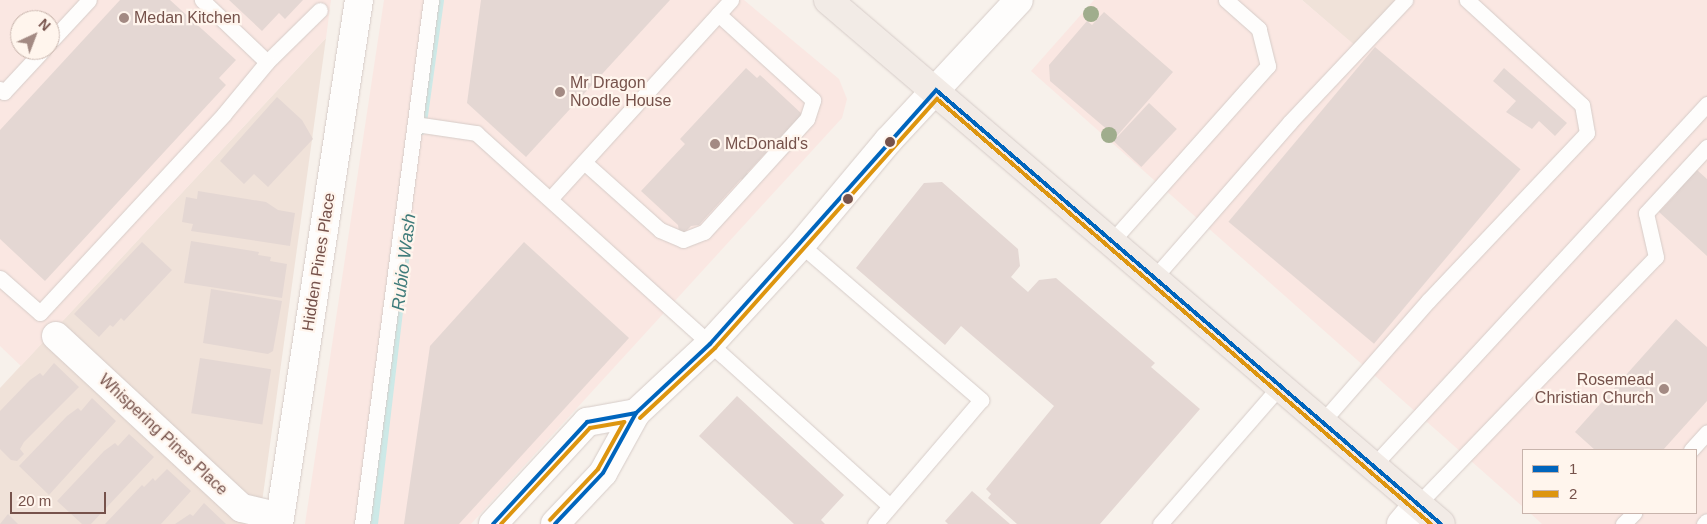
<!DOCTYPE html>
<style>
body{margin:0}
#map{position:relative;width:1707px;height:524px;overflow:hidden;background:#f7f1eb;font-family:Helvetica,sans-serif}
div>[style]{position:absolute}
.residential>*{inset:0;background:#f0e2d9}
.commercial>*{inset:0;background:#fae7e2}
.stream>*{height:10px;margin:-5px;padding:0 5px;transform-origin:5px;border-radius:5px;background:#cde9e7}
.building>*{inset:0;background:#e4d7d3;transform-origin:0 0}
.roads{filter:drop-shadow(0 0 1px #d6ccc8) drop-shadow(0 0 1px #d6ccc8)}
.lane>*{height:15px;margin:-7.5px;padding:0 7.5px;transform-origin:7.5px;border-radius:7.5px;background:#fefdfc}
.street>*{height:28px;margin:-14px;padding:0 14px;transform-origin:14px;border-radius:14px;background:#fefdfc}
.secondary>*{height:28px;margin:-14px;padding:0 14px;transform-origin:14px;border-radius:14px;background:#fefdfc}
.primary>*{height:28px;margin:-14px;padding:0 14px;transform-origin:14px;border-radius:14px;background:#f2ebe6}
.bus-1>*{height:4px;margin:-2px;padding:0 2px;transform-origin:2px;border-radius:2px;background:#0065bd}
.bus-2>*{height:4px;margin:-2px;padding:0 2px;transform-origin:2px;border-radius:2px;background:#dd950f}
.trees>*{width:16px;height:16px;margin:-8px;border-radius:50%;background:#a0ad8d}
.dots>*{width:14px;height:14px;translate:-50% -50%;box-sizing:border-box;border:2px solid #fff5ed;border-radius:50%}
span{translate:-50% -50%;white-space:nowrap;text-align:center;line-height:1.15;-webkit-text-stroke:4.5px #fff5ed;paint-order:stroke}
.poi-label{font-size:16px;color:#76524b}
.left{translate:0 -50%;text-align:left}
.right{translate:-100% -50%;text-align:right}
.street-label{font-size:16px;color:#76524b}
.water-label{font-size:18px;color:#3e7b7a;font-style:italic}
.legend{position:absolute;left:1522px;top:449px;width:175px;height:65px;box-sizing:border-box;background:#fff5ed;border:1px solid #c8b4ac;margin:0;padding:6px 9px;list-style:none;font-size:15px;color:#76524b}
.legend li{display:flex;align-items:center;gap:10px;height:25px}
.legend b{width:25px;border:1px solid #c8b4ac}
.north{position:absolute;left:10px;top:10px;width:50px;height:50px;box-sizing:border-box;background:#fff5ed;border:1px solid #c8b4ac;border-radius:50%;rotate:43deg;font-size:14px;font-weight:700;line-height:20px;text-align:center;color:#76524b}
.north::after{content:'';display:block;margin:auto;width:18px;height:22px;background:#a38a83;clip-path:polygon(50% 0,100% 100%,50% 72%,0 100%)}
.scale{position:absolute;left:10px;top:492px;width:96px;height:22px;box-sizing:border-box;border:2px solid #76524b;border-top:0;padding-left:6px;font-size:15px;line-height:18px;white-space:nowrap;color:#76524b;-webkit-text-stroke:4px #fff5ed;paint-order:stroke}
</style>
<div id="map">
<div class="residential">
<div style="clip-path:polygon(1302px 0,1400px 0,1357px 48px)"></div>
<div style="clip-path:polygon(326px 38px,259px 524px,0 524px,0 388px)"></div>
</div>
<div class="commercial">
<div style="clip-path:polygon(evenodd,0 0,331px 0,326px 38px,21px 366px,0 346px,0 0,20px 20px,50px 20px,50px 50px,20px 50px,20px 20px)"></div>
<div style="clip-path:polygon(384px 0,744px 0,839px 79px,847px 99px,842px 118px,471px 524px,305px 524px)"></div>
<div style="clip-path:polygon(1094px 0,1302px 0,1357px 47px,1400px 0,1707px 0,1707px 524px,1542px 524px,1530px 513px,1696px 513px,1696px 450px,1523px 450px,1523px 507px,1031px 71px)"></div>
</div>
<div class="stream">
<div style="left:421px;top:130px;width:131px;rotate:-82.1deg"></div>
<div style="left:373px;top:524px;width:267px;rotate:-83.3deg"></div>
</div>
<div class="building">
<div style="clip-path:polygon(120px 0,170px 0,236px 60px,219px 78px,226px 85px,45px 281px,0 239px,0 130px)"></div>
<div style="clip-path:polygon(229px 0,303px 0,285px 19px,279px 13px,262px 31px)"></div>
<div style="clip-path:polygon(481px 0,670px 0,526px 157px,467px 103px)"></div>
<div style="clip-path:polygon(1104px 12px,1173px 72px,1116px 137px,1050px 81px,1049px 65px,1087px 21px,1092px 25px)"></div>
<div style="left:1375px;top:47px;width:190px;height:228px;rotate:40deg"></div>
<div style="clip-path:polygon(746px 68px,757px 78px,760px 75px,802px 114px,747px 173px,752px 178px,747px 184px,741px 179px,699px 225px,691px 226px,680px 237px,678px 225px,641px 191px,685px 144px,680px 139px)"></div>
<div style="clip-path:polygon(1504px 68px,1567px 123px,1555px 136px,1539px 121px,1532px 129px,1506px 112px,1516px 101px,1493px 81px)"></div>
<div style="clip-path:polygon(277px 97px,302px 120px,313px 139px,268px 187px,254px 174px,244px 184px,220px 161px)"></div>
<div style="left:1149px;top:103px;width:38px;height:52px;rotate:43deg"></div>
<div style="clip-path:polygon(1697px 170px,1707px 179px,1707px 256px,1659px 212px,1677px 193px,1673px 190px)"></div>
<div style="clip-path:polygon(942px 182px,1018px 249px,1020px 266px,1011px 277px,1028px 292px,1039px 280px,1056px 278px,1155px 363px,1151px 367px,1200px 409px,1100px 524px,1017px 524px,988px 498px,991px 494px,986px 489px,1054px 406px,961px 326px,945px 345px,856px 268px,924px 183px)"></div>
<div style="clip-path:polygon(198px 191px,266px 202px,278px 210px,295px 213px,290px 246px,191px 231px,193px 224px,182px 222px,186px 197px,197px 199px)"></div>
<div style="clip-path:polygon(191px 241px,259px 252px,258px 255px,271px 257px,270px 261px,287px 264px,282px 298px,184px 283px)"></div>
<div style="clip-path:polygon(142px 242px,172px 270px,124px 321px,121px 318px,113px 327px,110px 325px,99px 337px,74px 314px)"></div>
<div style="clip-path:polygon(524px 242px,629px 338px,459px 524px,404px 524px,430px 346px)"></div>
<div style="clip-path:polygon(211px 289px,282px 301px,273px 351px,268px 354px,203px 343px)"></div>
<div style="clip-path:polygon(1676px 319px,1707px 347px,1707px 401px,1663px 450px,1595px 450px,1575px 432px)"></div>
<div style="left:200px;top:358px;width:72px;height:56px;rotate:9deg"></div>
<div style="clip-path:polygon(54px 363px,79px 387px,24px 442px,20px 449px,24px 454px,17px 461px,11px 460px,0 449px,0 411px,30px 380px,40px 373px,43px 376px)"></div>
<div style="clip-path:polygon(737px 396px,844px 495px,821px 520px,825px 524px,794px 524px,699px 436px)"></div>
<div style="clip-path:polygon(92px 398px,116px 421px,49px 495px,19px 466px,67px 416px,78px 408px,81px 411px)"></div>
<div style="clip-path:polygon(129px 434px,154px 457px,91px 524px,82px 524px,57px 501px,104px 451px,115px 443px,118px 446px)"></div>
<div style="clip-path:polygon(167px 469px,191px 491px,161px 524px,105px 524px,142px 485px,144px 487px,153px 478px,155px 481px)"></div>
<div style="clip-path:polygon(972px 491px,1010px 524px,948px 524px,945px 521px)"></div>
<div style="clip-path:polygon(204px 503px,226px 524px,175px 524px,190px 514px,193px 516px)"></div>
<div style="clip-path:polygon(8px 514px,18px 524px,0 524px)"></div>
</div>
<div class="roads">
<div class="lane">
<div style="left:50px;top:42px;width:57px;rotate:-47.1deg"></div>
<div style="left:267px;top:62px;width:74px;rotate:-44.5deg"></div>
<div style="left:0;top:89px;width:5px;rotate:37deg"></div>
<div style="left:4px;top:92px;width:57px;rotate:-47.1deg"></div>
<div style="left:415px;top:124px;width:62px;rotate:8.4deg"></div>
<div style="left:476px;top:133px;width:557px;rotate:42.02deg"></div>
<div style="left:584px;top:162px;width:102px;rotate:41.8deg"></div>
<div style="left:660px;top:230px;width:25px;rotate:23deg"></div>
<div style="left:683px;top:240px;width:22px;rotate:-21deg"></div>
<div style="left:704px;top:232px;width:153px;rotate:-47.7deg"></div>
<div style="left:807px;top:119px;width:20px;rotate:-72deg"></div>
<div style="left:813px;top:100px;width:128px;rotate:-137.8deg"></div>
<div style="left:550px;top:199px;width:269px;rotate:-47.7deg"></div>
<div style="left:1111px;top:242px;width:236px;rotate:-48.3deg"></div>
<div style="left:1268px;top:66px;width:38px;rotate:-104deg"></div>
<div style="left:1259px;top:29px;width:44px;rotate:-138.7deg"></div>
<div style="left:801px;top:245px;width:238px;rotate:40.7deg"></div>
<div style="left:981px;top:400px;width:163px;rotate:130.5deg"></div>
<div style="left:0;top:278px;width:53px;rotate:41.2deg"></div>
<div style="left:40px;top:313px;width:271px;rotate:-47.2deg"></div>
<div style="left:224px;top:114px;width:67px;rotate:-50.4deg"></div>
<div style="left:267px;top:62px;width:90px;rotate:-136.4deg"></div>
<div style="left:1154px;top:278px;width:207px;rotate:-48.9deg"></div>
<div style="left:1290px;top:122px;width:168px;rotate:-46.7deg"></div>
<div style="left:1322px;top:422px;width:161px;rotate:-48.8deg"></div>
<div style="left:1428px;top:301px;width:231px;rotate:-46.6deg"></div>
<div style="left:1587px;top:133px;width:28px;rotate:-100deg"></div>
<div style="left:1582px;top:105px;width:156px;rotate:-137.6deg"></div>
<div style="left:1691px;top:450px;width:24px;rotate:-48deg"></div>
<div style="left:1373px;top:466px;width:493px;rotate:-47.3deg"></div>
<div style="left:1418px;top:504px;width:343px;rotate:-46.1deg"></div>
<div style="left:1656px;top:257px;width:45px;rotate:-102.8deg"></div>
<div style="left:1646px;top:213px;width:90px;rotate:-47.3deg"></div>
<div style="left:362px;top:524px;width:529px;rotate:-82.5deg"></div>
<div style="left:1160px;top:524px;width:183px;rotate:-49deg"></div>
<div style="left:1623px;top:524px;width:16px;rotate:-45deg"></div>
<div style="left:1704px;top:524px;width:4px;rotate:-45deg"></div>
</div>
<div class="street">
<div style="left:56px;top:336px;width:253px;rotate:42.8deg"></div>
<div style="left:242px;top:508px;width:39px;rotate:13deg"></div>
<div style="left:279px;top:524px;width:530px;rotate:-81.32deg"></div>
<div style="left:1401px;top:524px;width:26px;rotate:-50deg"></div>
</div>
<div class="secondary">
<div style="left:636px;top:413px;width:101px;rotate:-43deg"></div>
<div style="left:710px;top:344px;width:134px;rotate:-47.4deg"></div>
<div style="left:801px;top:245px;width:136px;rotate:-50.1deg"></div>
<div style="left:888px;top:141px;width:192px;rotate:-47.1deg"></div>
<div style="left:493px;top:524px;width:139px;rotate:-47.3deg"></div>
<div style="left:587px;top:422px;width:50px;rotate:-10.4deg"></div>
<div style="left:636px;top:413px;width:68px;rotate:118.8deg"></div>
<div style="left:603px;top:473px;width:70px;rotate:133.3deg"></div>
</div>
<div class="primary">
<div style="left:828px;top:0;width:806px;rotate:40.52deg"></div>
</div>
</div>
<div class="bus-1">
<div style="left:636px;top:413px;width:101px;rotate:-43deg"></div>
<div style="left:710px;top:344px;width:340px;rotate:-48.3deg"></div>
<div style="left:936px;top:90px;width:666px;rotate:40.68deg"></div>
<div style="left:493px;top:524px;width:139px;rotate:-47.3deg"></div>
<div style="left:587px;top:422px;width:50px;rotate:-10.4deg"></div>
<div style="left:636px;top:413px;width:68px;rotate:118.8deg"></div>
<div style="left:603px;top:473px;width:70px;rotate:133.3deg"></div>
</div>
<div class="bus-2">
<div style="left:640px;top:418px;width:103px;rotate:-43deg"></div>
<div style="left:715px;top:348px;width:334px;rotate:-48.3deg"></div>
<div style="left:937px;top:99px;width:652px;rotate:40.71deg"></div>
<div style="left:501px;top:524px;width:131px;rotate:-47.2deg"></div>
<div style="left:590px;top:428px;width:35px;rotate:-10deg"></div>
<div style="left:624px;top:422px;width:54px;rotate:119deg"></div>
<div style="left:598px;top:469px;width:70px;rotate:133.3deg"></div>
</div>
<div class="trees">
<div style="left:1091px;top:14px"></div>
<div style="left:1109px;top:135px"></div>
</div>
<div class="dots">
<div style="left:124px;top:18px;background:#a38a83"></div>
<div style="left:560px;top:92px;background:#a38a83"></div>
<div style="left:890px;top:142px;background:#76524b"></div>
<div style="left:715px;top:144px;background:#a38a83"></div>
<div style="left:848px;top:199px;background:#76524b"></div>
<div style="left:1664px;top:389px;background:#a38a83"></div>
</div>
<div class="poi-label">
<span class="left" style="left:134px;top:18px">Medan Kitchen</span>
<span class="left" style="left:570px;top:92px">Mr Dragon<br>Noodle House</span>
<span class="left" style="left:725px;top:144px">McDonald's</span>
<span class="right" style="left:1654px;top:389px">Rosemead<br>Christian Church</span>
</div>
<div class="street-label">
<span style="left:319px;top:262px;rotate:-81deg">Hidden Pines Place</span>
<span style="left:163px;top:435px;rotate:43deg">Whispering Pines Place</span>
</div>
<div class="water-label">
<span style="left:404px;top:262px;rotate:-83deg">Rubio Wash</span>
</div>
<ul class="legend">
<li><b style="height:6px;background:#0065bd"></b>1</li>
<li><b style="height:6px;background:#dd950f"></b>2</li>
</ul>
<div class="north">N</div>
<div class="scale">20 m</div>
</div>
